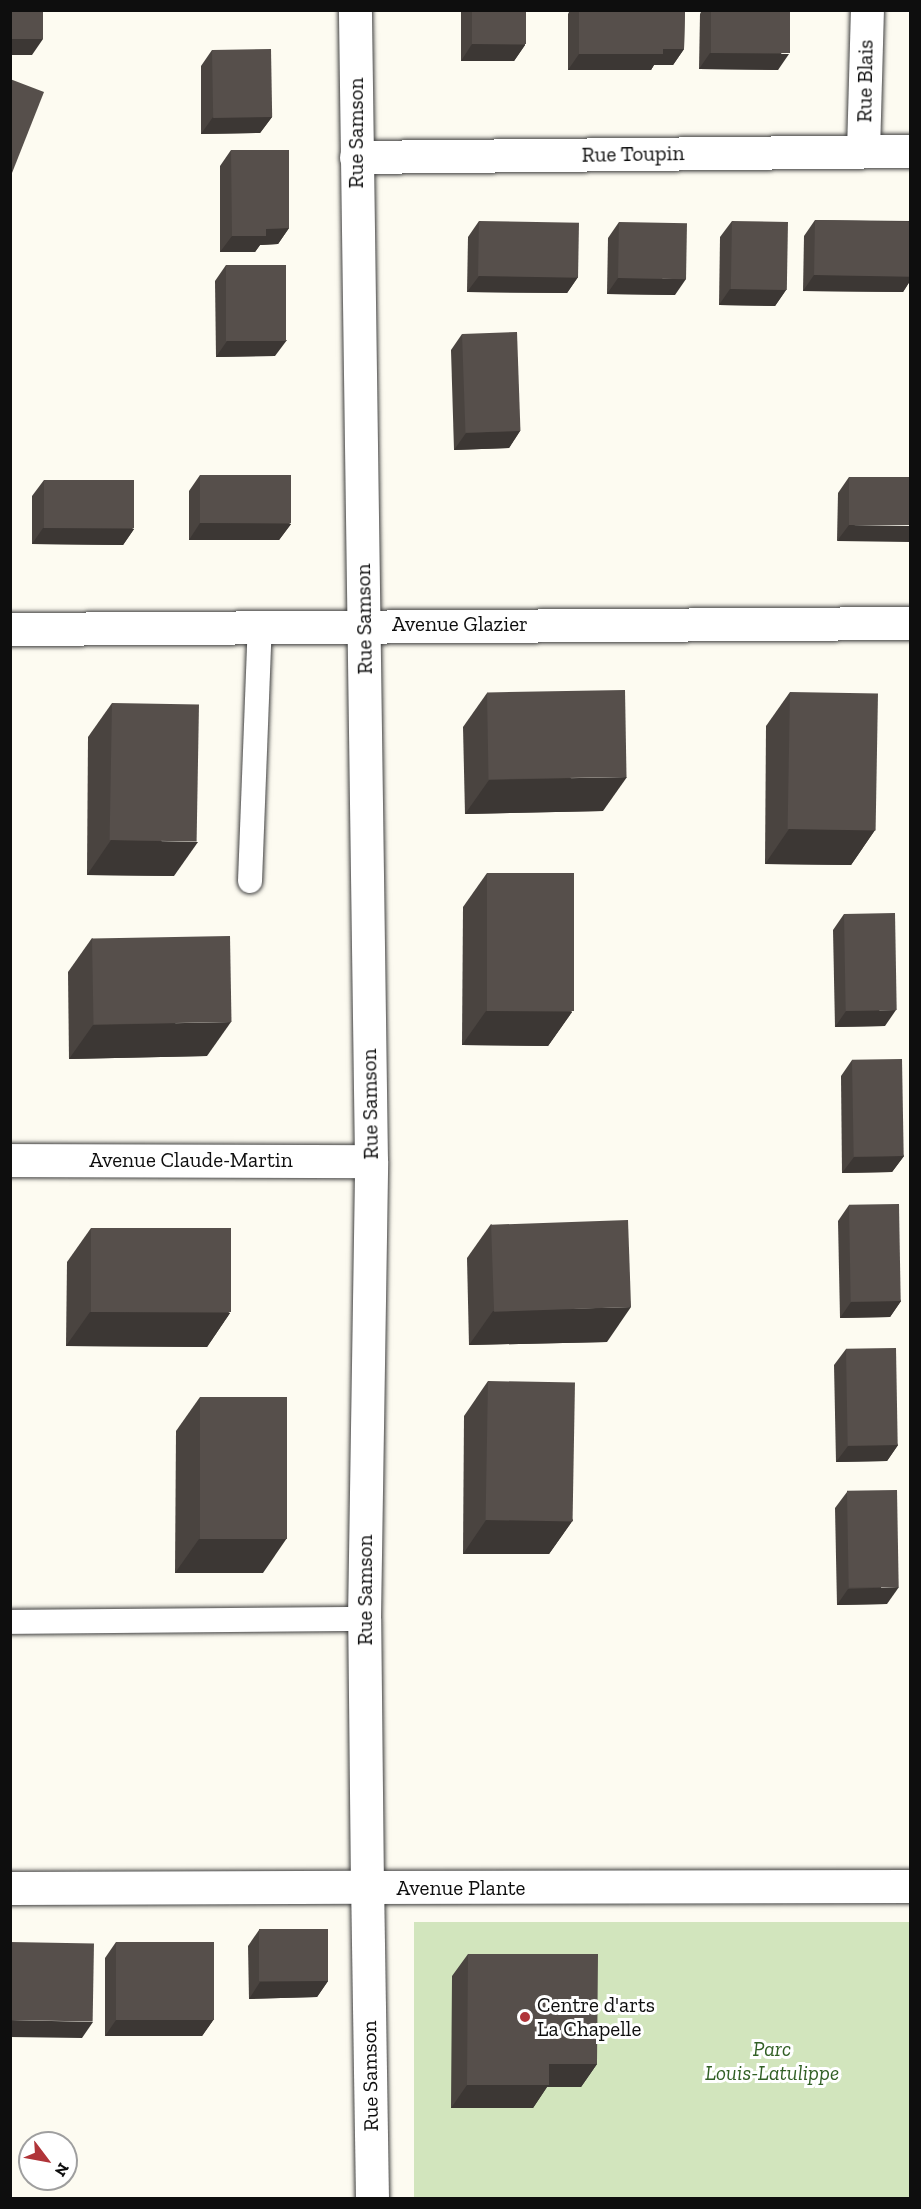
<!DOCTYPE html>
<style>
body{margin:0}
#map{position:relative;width:921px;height:2209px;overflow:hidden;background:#fdfbf1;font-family:"Zilla Slab",serif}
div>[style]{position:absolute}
.green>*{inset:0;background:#d2e5bd;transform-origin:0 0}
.roads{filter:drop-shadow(0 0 2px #414141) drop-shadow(0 0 2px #414141)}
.service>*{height:24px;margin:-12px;padding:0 12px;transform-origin:12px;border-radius:12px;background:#fff}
.minor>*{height:33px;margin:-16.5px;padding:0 16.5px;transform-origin:16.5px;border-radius:16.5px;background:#fff}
.tertiary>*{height:33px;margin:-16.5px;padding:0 16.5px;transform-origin:16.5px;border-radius:16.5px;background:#fff}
.wall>*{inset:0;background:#4a4440}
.shaded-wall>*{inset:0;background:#3c3734}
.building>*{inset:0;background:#564f4b;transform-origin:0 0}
.dots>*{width:16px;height:16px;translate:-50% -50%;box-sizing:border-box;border:3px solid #fff;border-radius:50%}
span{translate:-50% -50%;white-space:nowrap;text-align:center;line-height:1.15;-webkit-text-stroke:6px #fff;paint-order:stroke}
.street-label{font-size:21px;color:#0e0e0e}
.poi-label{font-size:21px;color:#0e0e0e}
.left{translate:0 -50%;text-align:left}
.park-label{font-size:21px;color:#315f25;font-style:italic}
.frame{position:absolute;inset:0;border:12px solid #0e0e0e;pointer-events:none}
.north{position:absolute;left:18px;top:2131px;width:60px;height:60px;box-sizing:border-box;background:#fff;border:2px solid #9f9f9f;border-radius:50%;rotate:122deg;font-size:16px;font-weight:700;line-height:24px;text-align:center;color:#0e0e0e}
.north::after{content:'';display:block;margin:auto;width:21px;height:27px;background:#b03439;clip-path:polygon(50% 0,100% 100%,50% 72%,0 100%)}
</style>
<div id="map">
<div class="green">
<div style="left:910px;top:1922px;width:276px;height:496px;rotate:90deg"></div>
</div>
<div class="roads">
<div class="service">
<div style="left:250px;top:881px;width:256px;rotate:-87.8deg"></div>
<div style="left:10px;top:1622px;width:354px;rotate:-0.5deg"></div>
</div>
<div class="minor">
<div style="left:863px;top:151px;width:141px;rotate:-88.4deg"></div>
<div style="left:356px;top:157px;width:554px;rotate:-0.62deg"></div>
<div style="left:10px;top:629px;width:900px;rotate:-0.38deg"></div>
<div style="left:10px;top:1160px;width:361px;rotate:0.2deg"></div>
<div style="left:372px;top:2198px;width:311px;rotate:-90.9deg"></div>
<div style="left:367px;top:1887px;width:543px;rotate:-0.11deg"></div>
</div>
<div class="tertiary">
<div style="left:10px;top:1888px;width:357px;rotate:-0.2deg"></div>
<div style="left:367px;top:1887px;width:268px;rotate:-90.6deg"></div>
<div style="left:364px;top:1619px;width:458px;rotate:-89.1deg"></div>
<div style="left:371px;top:1161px;width:1151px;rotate:-90.8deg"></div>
</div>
</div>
<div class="wall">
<div style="clip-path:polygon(461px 10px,526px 10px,525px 45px,514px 61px,461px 61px)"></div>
<div style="clip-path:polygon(570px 10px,685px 10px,684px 49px,673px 65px,654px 65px,651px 70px,568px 70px,568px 14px)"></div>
<div style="clip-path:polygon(702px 10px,790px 10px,778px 70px,699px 69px,700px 14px)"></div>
<div style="clip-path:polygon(212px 50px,272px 117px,260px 133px,201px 134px,201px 66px)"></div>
<div style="clip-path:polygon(231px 150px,289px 228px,278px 244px,260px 245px,255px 252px,220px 252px,220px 166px)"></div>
<div style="clip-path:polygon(815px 220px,910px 221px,910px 281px,903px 292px,803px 291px,804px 236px)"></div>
<div style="clip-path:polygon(479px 221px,578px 277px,567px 293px,467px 292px,468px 237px)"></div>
<div style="clip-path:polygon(732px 221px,786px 290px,775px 306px,719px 305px,720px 237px)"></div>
<div style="clip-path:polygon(619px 222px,675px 295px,607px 294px,608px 238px)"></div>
<div style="clip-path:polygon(226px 265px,275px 356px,216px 357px,215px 281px)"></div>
<div style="clip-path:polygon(462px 334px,520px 431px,509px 448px,454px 450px,451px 350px)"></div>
<div style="clip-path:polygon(200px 475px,291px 524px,279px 540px,189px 540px,189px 491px)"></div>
<div style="clip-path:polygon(849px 477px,910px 477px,837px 541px,838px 493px)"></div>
<div style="clip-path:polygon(44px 480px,134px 529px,123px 545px,32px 544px,32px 496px)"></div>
<div style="clip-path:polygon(790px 692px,875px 830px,851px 865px,765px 864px,766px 726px)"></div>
<div style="clip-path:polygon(487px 693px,603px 811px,465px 814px,463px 727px)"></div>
<div style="clip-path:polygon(112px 703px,174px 876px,87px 875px,88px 737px)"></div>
<div style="clip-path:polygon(487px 873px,572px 1012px,548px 1046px,462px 1045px,463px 907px)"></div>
<div style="clip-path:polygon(844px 914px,885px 1026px,835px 1027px,833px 930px)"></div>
<div style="clip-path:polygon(92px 938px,207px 1056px,69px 1059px,68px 972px)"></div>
<div style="clip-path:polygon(852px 1060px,904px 1156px,892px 1172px,842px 1173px,841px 1076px)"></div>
<div style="clip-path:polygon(849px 1205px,901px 1301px,890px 1317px,840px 1318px,838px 1221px)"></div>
<div style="clip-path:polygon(491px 1224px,607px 1342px,469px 1345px,467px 1258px)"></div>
<div style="clip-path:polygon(91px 1228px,230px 1313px,207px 1347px,66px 1346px,67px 1262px)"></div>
<div style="clip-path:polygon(846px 1349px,898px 1445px,887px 1461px,836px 1462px,834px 1365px)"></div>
<div style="clip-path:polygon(488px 1381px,573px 1520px,549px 1554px,463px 1554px,464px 1416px)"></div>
<div style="clip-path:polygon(200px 1397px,263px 1573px,175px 1573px,176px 1431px)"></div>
<div style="clip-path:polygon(847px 1492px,887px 1604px,837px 1605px,835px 1508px)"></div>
<div style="clip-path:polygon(259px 1930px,328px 1981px,317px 1997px,249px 1999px,248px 1946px)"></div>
<div style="clip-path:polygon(116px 1942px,214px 2019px,202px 2036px,105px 2036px,105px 1958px)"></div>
<div style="clip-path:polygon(468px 1954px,597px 2064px,581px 2087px,547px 2087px,533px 2108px,451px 2108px,452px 1976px)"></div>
</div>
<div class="shaded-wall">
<div style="clip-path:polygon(10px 39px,43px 39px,32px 55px,10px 55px)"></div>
<div style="clip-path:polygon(472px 44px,525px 45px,514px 61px,461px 61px)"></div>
<div style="clip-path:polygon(663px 49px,684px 49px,673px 65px,654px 65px,651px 70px,568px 70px,579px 54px)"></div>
<div style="clip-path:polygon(710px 53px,789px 54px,778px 70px,699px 69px)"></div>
<div style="clip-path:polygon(213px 117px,272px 117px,260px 133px,201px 134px)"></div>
<div style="clip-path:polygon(289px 228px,278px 244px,260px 245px,255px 252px,220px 252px,232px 236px,266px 229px)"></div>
<div style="clip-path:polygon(814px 275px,910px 276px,910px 281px,903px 292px,803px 291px)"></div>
<div style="clip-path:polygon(479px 276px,578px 277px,567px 293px,467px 292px)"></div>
<div style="clip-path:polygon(618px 278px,686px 279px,675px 295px,607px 294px)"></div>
<div style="clip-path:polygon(730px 289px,786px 290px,775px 306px,719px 305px)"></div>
<div style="clip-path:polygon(287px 340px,275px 356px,216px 357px,227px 341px)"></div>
<div style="clip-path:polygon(520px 431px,509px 448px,454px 450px,466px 433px)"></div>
<div style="clip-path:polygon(200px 523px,291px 524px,279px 540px,189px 540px)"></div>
<div style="clip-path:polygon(849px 525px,910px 526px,910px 542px,837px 541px)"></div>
<div style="clip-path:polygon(43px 528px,134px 529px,123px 545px,32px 544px)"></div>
<div style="clip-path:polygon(627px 777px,603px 811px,465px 814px,489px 780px)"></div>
<div style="clip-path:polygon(789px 829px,875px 830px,851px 865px,765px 864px)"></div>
<div style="clip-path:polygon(111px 840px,198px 842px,174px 876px,87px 875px)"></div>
<div style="clip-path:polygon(896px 1010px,885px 1026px,835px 1027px,846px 1011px)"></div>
<div style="clip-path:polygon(486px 1011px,572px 1012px,548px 1046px,462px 1045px)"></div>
<div style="clip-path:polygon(231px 1022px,207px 1056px,69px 1059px,93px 1025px)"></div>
<div style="clip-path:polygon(904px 1156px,892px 1172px,842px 1173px,854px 1157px)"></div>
<div style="clip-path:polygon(901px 1301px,890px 1317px,840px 1318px,851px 1302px)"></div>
<div style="clip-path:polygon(631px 1307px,607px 1342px,469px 1345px,493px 1311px)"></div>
<div style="clip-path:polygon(90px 1312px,230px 1313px,207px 1347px,66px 1346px)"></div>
<div style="clip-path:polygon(898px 1445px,887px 1461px,836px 1462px,848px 1446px)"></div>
<div style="clip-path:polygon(486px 1520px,573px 1520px,549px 1554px,463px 1554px)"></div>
<div style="clip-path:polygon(287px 1538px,263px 1573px,175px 1573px,199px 1539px)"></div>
<div style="clip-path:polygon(899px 1587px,887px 1604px,837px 1605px,848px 1589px)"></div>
<div style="clip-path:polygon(328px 1981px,317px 1997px,249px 1999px,260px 1982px)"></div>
<div style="clip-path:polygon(214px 2019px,202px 2036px,105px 2036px,116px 2020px)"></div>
<div style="clip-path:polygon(10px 2020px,93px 2022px,82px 2038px,10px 2037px)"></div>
<div style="clip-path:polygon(549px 2064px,597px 2064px,581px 2087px,547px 2087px,533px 2108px,451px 2108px,467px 2085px)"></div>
</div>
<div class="building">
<div style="left:10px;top:10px;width:33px;height:29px"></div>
<div style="left:472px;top:10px;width:54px;height:34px"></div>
<div style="clip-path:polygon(579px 10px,685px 10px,684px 49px,663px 49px,663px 54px,579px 54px)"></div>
<div style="left:711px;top:10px;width:79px;height:43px"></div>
<div style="left:271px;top:49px;width:68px;height:59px;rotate:89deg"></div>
<div style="clip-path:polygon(10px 79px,44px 92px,12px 173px,10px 172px)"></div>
<div style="clip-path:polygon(231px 150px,289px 150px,289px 228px,266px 229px,266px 236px,232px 236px)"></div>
<div style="left:815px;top:220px;width:95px;height:55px;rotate:1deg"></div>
<div style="left:479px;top:221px;width:100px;height:55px;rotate:1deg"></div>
<div style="left:732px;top:221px;width:56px;height:68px;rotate:1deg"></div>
<div style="left:619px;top:222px;width:68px;height:56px;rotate:1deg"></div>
<div style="left:226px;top:265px;width:60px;height:76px"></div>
<div style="left:517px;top:332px;width:99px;height:55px;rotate:88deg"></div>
<div style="left:200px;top:475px;width:91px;height:48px"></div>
<div style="left:849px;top:477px;width:61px;height:48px"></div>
<div style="left:44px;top:480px;width:90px;height:48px"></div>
<div style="left:625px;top:690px;width:87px;height:138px;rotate:89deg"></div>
<div style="left:790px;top:692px;width:88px;height:137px;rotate:1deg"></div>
<div style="left:112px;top:703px;width:87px;height:137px;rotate:1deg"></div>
<div style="left:487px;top:873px;width:87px;height:138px"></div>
<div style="left:895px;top:913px;width:97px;height:51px;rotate:89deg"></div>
<div style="left:230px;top:936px;width:86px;height:138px;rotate:89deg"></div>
<div style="left:902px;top:1059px;width:97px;height:50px;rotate:89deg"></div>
<div style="left:899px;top:1204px;width:97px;height:50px;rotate:89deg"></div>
<div style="left:628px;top:1220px;width:87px;height:137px;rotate:88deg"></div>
<div style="left:91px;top:1228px;width:140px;height:84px"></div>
<div style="left:896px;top:1348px;width:97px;height:50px;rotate:89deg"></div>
<div style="left:488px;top:1381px;width:87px;height:139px;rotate:1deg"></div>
<div style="left:200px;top:1397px;width:87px;height:142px"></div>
<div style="left:897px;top:1490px;width:97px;height:50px;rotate:89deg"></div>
<div style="left:328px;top:1929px;width:52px;height:69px;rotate:90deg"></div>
<div style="left:10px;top:1942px;width:84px;height:78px;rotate:1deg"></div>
<div style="left:116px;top:1942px;width:98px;height:78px"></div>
<div style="clip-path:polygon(468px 1954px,598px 1954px,597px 2064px,549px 2064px,549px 2085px,467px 2085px)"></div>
</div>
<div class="dots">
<div style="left:525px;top:2017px;background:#b03439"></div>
</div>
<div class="street-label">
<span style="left:865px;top:81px;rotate:-89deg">Rue Blais</span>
<span style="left:356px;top:133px;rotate:-90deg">Rue Samson</span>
<span style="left:633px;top:154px;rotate:-1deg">Rue Toupin</span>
<span style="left:364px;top:619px;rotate:-91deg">Rue Samson</span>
<span style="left:460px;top:624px">Avenue Glazier</span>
<span style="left:370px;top:1104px;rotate:-91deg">Rue Samson</span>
<span style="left:191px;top:1160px">Avenue Claude-Martin</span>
<span style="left:365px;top:1590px;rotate:-90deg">Rue Samson</span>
<span style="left:461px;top:1888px">Avenue Plante</span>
<span style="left:370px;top:2076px;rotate:-91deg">Rue Samson</span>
</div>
<div class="poi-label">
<span class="left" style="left:537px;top:2017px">Centre d'arts<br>La Chapelle</span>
</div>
<div class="park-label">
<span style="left:772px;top:2061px">Parc<br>Louis-Latulippe</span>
</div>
<div class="frame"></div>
<div class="north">N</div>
</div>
